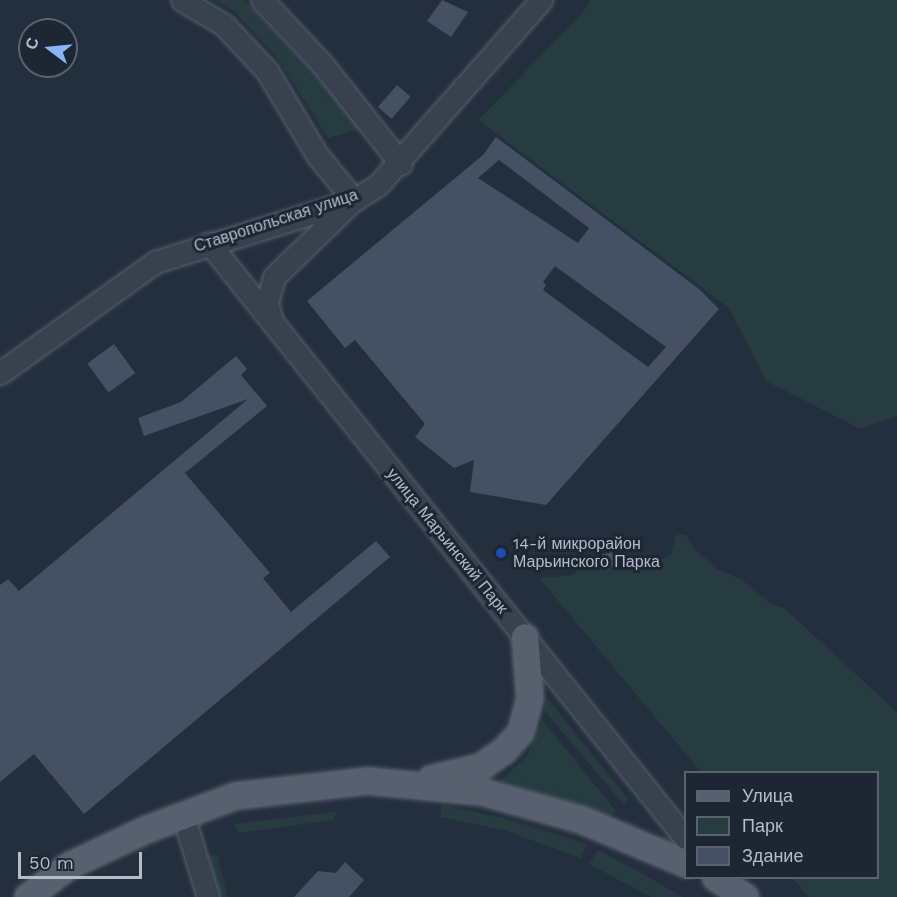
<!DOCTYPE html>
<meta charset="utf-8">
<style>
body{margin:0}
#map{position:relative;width:897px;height:897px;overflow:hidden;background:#242f3e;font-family:"Work Sans",sans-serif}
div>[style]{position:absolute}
.green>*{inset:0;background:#263c3f;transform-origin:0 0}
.building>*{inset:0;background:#455162;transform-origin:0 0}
.roads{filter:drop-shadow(0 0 2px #565f6c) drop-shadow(0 0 2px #565f6c)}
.minor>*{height:21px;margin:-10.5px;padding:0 10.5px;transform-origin:10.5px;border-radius:10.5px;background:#38414e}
.major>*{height:26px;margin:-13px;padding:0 13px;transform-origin:13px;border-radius:13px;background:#56606e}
.dots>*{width:16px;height:16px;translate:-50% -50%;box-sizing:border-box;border:3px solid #1d2633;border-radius:50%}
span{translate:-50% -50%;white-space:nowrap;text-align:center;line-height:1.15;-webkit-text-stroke:6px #1d2633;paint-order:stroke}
.street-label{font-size:16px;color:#b4bcc9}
.poi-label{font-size:16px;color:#b4bcc9}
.left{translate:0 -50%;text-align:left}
.legend{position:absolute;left:684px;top:771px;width:195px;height:108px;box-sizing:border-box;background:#1d2633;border:2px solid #59626f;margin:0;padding:8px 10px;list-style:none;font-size:18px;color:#b4bcc9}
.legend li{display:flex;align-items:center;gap:12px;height:30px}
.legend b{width:30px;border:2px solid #59626f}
.north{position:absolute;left:18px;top:18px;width:60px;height:60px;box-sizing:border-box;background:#1d2633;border:2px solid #59626f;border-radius:50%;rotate:286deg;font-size:16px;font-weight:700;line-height:24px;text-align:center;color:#b4bcc9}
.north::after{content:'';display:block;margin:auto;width:21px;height:27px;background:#8ab4f8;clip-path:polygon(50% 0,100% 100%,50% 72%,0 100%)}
.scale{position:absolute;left:18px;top:852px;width:124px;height:27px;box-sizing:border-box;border:3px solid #b4bcc9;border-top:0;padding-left:8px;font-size:18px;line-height:21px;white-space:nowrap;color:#b4bcc9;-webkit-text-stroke:4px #1d2633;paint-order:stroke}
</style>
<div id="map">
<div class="green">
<div style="clip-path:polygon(215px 0,244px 0,365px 128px,328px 138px,278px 59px,234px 11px)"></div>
<div style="clip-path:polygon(590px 0,897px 0,897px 416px,861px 429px,766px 381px,729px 308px,478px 120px,581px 15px)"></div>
<div style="clip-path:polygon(685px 534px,694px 548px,718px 570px,741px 579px,771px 604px,784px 608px,897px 712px,897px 897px,809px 897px,792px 878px,878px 878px,878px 772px,701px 772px,539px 578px,574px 575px,586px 559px,598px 556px,617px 565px,662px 559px,671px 555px,676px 535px)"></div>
<div style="clip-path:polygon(547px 698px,628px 799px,624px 805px,544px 710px)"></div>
<div style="clip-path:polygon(543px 721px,616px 811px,608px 818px,495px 786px,527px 756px)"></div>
<div style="clip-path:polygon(442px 805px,504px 818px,587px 844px,581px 858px,504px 830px,440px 817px)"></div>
<div style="clip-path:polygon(336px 812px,333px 820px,239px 833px,233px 824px)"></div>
<div style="clip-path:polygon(598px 850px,636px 870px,683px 897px,651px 897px,589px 864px)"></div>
<div style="left:217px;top:854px;width:44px;height:8px;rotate:76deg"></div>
</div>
<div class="building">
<div style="clip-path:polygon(442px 0,468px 12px,451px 37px,427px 21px)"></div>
<div style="left:397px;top:85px;width:18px;height:29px;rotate:41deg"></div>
<div style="clip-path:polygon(evenodd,496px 137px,699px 289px,719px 309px,546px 505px,470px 492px,474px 460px,454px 468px,415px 437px,425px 424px,355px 340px,345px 348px,307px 301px,483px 155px,496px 137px,499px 160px,589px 228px,578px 243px,478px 178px,499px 160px,496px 137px,555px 266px,666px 347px,648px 367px,543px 290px,546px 285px,543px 282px,555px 266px)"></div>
<div style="left:114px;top:344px;width:36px;height:33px;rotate:54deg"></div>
<div style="clip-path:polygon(236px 356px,247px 369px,241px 375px,267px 406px,185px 473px,270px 573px,263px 578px,291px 612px,376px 541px,390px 557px,84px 814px,34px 754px,0 782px,0 585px,8px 579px,19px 591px,248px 399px,144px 436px,138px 418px,181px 402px)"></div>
<div style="left:618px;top:551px;width:13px;height:17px;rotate:77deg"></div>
<div style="clip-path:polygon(345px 862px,364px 880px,349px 897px,294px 897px,318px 871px,336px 873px)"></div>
</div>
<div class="roads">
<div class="minor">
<div style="left:182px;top:0;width:49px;rotate:30.8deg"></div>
<div style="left:224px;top:25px;width:63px;rotate:46.9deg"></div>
<div style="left:267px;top:71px;width:98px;rotate:59.2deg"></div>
<div style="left:317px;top:155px;width:58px;rotate:50.6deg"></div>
<div style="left:262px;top:0;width:89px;rotate:46.8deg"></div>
<div style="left:323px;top:65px;width:126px;rotate:51.8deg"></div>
<div style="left:209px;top:243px;width:763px;rotate:51.33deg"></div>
<div style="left:272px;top:322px;width:21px;rotate:-104deg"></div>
<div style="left:267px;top:302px;width:26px;rotate:-74deg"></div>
<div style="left:274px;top:277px;width:107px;rotate:-44.2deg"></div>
<div style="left:0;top:373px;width:191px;rotate:-35.6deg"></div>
<div style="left:155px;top:262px;width:208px;rotate:-17.3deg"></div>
<div style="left:354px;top:200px;width:28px;rotate:-32deg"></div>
<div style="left:378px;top:185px;width:247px;rotate:-48.6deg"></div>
<div style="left:183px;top:815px;width:86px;rotate:73deg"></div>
</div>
<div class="major">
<div style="left:431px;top:779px;width:51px;rotate:-13.5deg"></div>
<div style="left:481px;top:767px;width:28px;rotate:-35deg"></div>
<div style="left:504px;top:751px;width:25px;rotate:-48deg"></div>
<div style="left:521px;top:732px;width:34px;rotate:-75deg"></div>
<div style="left:530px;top:699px;width:62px;rotate:-94.6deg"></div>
<div style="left:716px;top:878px;width:35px;rotate:33deg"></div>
<div style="left:28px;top:897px;width:51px;rotate:-37.1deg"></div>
<div style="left:69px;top:866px;width:87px;rotate:-25.1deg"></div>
<div style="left:148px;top:829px;width:94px;rotate:-20.6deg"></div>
<div style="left:236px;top:796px;width:133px;rotate:-6.5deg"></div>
<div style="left:368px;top:781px;width:115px;rotate:5.5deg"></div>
<div style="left:482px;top:792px;width:104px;rotate:15.6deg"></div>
<div style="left:582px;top:820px;width:113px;rotate:22.9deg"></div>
</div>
</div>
<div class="dots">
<div style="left:501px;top:553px;background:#1a4fb4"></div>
</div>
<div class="street-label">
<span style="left:276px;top:221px;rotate:-18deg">Ставропольская улица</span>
<span style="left:447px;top:541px;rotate:51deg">улица Марьинский Парк</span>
</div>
<div class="poi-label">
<span class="left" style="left:513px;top:553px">14-й микрорайон<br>Марьинского Парка</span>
</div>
<ul class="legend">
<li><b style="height:8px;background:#56606e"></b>Улица</li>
<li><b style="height:16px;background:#263c3f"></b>Парк</li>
<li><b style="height:16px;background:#455162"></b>Здание</li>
</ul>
<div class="north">С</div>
<div class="scale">50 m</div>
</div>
